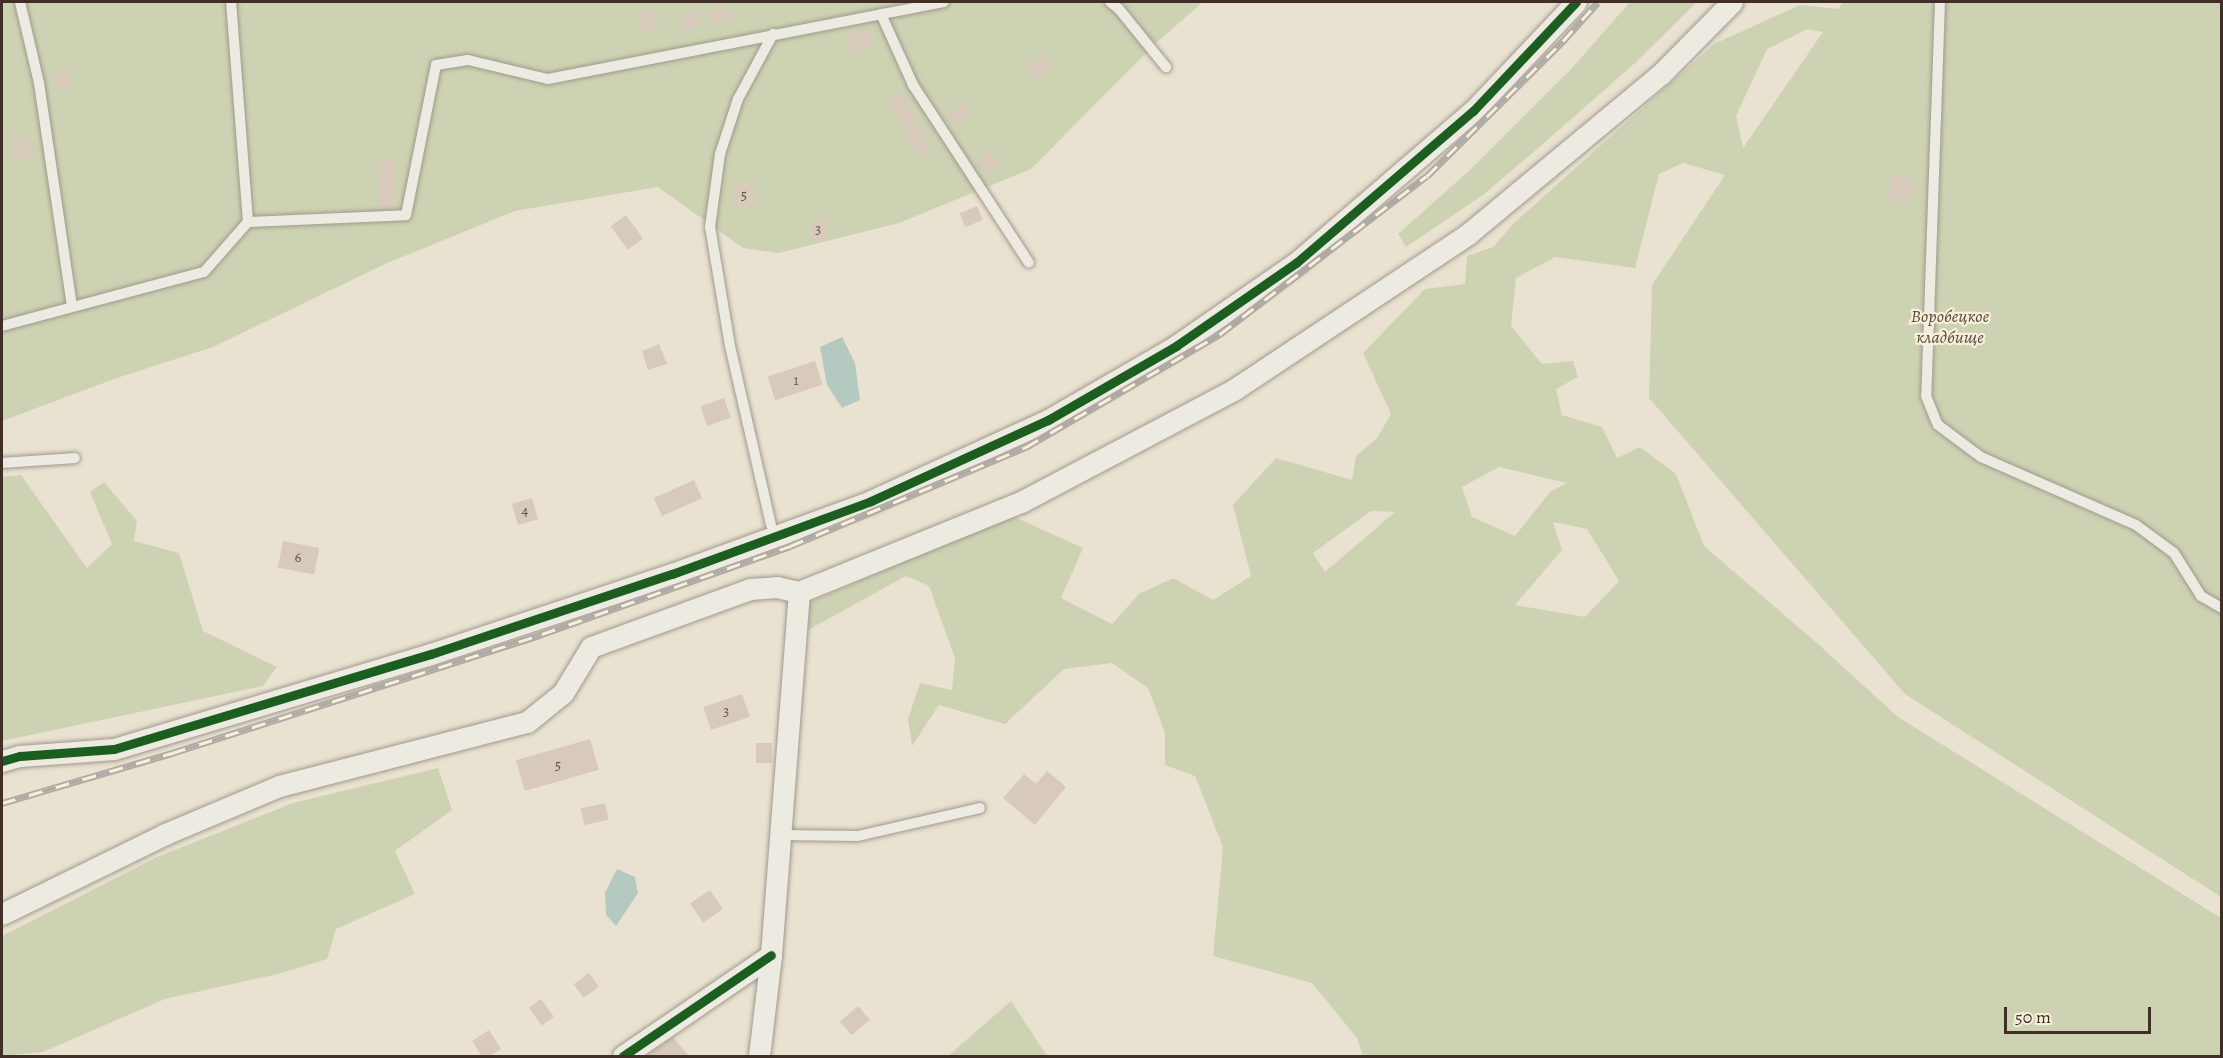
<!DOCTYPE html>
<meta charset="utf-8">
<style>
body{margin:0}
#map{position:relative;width:2223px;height:1058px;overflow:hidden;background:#eae2d0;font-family:Alegreya,serif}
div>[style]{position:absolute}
.green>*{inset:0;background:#cdd3b2}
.water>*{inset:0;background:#b4cac0}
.building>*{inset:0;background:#d7cabb;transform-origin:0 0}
.roads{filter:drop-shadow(0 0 2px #a0998f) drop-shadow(0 0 2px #a0998f)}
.service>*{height:10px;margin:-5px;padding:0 5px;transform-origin:5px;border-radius:5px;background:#edeae1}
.minor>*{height:21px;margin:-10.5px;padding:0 10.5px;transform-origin:10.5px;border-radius:10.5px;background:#edeae1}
.rail>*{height:7px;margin-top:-3.5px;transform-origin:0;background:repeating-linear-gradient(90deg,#f8eeda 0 14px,#afaaa3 0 28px);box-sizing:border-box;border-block:2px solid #afaaa3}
.cycleway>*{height:9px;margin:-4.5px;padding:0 4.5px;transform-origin:4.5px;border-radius:4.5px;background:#1b5e20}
span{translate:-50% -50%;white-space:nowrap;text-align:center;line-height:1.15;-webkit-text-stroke:4.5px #f8eeda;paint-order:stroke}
.number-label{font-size:15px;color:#66554c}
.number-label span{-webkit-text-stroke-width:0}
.park-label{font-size:18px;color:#584c3e;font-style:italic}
.frame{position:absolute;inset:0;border:3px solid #402e27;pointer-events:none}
.scale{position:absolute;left:2004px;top:1007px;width:147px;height:27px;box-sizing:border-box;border:3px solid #402e27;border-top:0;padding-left:8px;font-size:18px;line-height:21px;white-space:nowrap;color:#402e27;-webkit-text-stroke:4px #f8eeda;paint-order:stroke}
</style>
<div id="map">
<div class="green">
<div style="clip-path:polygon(2px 2px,1203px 2px,1156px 43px,1031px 169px,899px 223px,779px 253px,743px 248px,658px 187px,515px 211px,385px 264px,213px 347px,117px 378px,2px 421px)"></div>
<div style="clip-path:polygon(1630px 2px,1697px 2px,1634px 64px,1536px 150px,1483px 195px,1406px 247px,1398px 234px,1471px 169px,1572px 68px)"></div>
<div style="clip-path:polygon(evenodd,1843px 2px,2221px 2px,2221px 897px,1905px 694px,1649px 398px,1652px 285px,1725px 175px,1683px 163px,1659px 174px,1635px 268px,1555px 257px,1516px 278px,1511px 326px,1542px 364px,1573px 361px,1578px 377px,1556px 389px,1562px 415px,1602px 427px,1617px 458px,1640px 447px,1676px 474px,1704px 546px,1818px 644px,1898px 717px,2221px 918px,2221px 1056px,1363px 1056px,1357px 1038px,1312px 983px,1213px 956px,1223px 847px,1195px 776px,1165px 765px,1165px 733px,1148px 688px,1112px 663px,1064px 669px,1005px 724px,939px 705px,912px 746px,908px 719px,920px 683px,952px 690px,955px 658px,929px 586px,906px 576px,808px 630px,810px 602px,1012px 516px,1083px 548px,1061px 598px,1112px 624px,1139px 594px,1173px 578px,1213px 600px,1251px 576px,1233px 505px,1276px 458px,1352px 480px,1356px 456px,1377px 438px,1391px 414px,1363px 353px,1425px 289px,1465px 284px,1467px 256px,1493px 247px,1514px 223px,1714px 44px,1800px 5px,1838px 9px,1843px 2px,1807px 29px,1823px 32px,1743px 148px,1736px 116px,1767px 49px,1807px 29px,1843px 2px,1499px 467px,1567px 483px,1550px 492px,1515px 536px,1472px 517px,1462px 487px,1499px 467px,1843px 2px,1371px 511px,1395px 512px,1325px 572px,1313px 553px,1371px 511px,1843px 2px,1553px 522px,1587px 529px,1619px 581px,1585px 617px,1515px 605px,1562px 550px,1553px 522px)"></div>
<div style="clip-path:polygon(21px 475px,87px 568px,112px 544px,90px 492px,104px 482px,137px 521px,134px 541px,179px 553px,203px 631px,277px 667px,263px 686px,2px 741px,2px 477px)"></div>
<div style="clip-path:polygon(438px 768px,452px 810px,395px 851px,415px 894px,336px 929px,327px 959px,278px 974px,165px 999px,43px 1052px,2px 1056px,2px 936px,157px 857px,293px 803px)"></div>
<div style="clip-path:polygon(1011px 1001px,1047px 1056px,948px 1056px)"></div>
</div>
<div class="water">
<div style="clip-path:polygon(842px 337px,855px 363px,860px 400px,842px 408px,827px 385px,820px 347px)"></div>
<div style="clip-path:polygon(617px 869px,635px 877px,638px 893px,616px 926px,606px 915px,605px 893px)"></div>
</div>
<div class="building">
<div style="left:730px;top:6px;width:16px;height:19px;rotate:79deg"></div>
<div style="left:653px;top:7px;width:25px;height:17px;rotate:78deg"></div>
<div style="left:698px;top:10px;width:16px;height:18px;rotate:75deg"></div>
<div style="left:867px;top:26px;width:21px;height:22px;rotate:71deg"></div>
<div style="left:1044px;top:55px;width:16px;height:20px;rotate:60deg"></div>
<div style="left:67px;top:71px;width:17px;height:15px;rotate:77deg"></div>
<div style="clip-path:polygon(902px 92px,927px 138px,925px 140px,932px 154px,920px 160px,887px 99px)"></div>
<div style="left:962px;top:104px;width:14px;height:17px;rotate:56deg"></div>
<div style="left:33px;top:137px;width:20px;height:22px;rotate:84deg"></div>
<div style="left:992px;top:151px;width:15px;height:18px;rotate:58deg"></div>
<div style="clip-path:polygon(381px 160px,396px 160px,396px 208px,378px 209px)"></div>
<div style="left:1893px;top:175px;width:23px;height:25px;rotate:13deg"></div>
<div style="left:734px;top:184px;width:21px;height:23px;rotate:3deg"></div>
<div style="left:977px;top:206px;width:15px;height:19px;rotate:67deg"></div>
<div style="left:626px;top:215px;width:29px;height:19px;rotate:54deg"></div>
<div style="left:826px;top:219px;width:21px;height:16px;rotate:87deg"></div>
<div style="clip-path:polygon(659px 344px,667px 364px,648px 370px,642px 351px)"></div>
<div style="left:815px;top:361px;width:25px;height:50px;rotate:72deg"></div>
<div style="left:724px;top:398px;width:21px;height:25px;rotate:71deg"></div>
<div style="left:694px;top:480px;width:20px;height:44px;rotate:66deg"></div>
<div style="left:532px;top:498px;width:22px;height:21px;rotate:74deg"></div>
<div style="left:283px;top:541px;width:37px;height:27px;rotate:11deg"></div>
<div style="left:742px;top:694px;width:24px;height:41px;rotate:71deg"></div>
<div style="left:590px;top:739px;width:32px;height:77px;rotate:74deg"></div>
<div style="left:756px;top:743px;width:16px;height:20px"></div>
<div style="clip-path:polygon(1047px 771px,1066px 787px,1035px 825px,1003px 798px,1024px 774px,1036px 784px)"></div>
<div style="left:605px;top:803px;width:17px;height:25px;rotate:77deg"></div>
<div style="left:710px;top:890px;width:23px;height:24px;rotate:56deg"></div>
<div style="left:589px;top:973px;width:17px;height:19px;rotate:54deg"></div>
<div style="left:541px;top:999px;width:22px;height:15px;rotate:54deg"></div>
<div style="left:858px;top:1006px;width:18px;height:24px;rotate:49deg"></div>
<div style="clip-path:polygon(489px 1030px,501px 1049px,490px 1056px,482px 1056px,472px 1041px)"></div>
<div style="clip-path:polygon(673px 1037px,689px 1056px,647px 1056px,654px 1050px)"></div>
</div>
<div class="roads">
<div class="service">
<div style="left:20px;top:2px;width:83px;rotate:76.8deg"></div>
<div style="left:39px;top:83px;width:226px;rotate:81.6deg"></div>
<div style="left:1110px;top:2px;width:11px;rotate:38deg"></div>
<div style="left:1119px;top:9px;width:75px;rotate:51deg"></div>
<div style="left:1940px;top:2px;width:394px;rotate:92deg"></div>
<div style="left:1926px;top:396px;width:31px;rotate:68deg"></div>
<div style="left:1938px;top:425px;width:54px;rotate:36.7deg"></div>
<div style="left:1981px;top:457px;width:169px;rotate:23.7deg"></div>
<div style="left:2136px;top:525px;width:47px;rotate:36.4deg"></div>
<div style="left:2174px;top:553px;width:51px;rotate:57.9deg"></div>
<div style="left:2201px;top:596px;width:24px;rotate:30deg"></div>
<div style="left:881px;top:14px;width:78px;rotate:65.7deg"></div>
<div style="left:913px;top:85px;width:212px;rotate:56.9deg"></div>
<div style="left:248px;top:222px;width:158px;rotate:-2.5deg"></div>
<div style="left:406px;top:215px;width:153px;rotate:-78.7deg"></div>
<div style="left:436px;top:65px;width:32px;rotate:-9deg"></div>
<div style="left:468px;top:60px;width:82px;rotate:13.4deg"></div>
<div style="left:548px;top:79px;width:403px;rotate:-11deg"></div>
<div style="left:2px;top:326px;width:209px;rotate:-15deg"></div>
<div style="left:204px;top:272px;width:67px;rotate:-48.7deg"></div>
<div style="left:248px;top:222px;width:221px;rotate:-94.4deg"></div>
<div style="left:2px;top:463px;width:73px;rotate:-3.9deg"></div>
<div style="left:771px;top:525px;width:184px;rotate:-102.9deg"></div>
<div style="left:730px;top:346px;width:121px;rotate:-99.5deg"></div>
<div style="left:710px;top:227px;width:74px;rotate:-82.2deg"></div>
<div style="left:720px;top:154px;width:58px;rotate:-71.9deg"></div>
<div style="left:738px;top:99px;width:74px;rotate:-61.7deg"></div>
<div style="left:780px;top:835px;width:78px;rotate:0.7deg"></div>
<div style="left:858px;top:836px;width:125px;rotate:-12.9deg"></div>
</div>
<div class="minor">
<div style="left:2px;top:761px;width:19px;rotate:-16deg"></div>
<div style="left:20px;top:756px;width:94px;rotate:-4.3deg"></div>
<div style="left:114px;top:749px;width:331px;rotate:-16.7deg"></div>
<div style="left:431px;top:654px;width:254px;rotate:-18.4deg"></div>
<div style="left:672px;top:574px;width:212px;rotate:-20.1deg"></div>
<div style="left:871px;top:501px;width:195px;rotate:-24.6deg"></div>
<div style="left:1048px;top:420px;width:148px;rotate:-30deg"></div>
<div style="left:1176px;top:346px;width:146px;rotate:-34.7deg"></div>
<div style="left:1296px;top:263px;width:233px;rotate:-40.7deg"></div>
<div style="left:1473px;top:111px;width:150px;rotate:-46.6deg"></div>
<div style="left:2px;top:914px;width:182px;rotate:-26.1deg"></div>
<div style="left:165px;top:834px;width:124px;rotate:-22.8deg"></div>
<div style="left:279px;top:786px;width:256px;rotate:-14.5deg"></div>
<div style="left:527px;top:722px;width:46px;rotate:-38.9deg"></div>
<div style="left:563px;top:693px;width:54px;rotate:-58.7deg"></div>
<div style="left:591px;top:647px;width:169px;rotate:-20deg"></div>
<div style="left:750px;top:589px;width:27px;rotate:-4deg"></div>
<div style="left:777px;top:587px;width:23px;rotate:13deg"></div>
<div style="left:623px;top:1056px;width:179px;rotate:-34.3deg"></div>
<div style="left:759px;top:1056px;width:102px;rotate:-83.2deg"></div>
<div style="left:771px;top:955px;width:364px;rotate:-85.6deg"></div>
<div style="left:799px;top:592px;width:240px;rotate:-22.1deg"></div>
<div style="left:1021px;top:502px;width:242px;rotate:-27.8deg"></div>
<div style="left:1235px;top:389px;width:280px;rotate:-33.6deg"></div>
<div style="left:1468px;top:234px;width:251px;rotate:-39.7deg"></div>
<div style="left:1661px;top:74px;width:101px;rotate:-45.4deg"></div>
</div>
</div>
<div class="rail">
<div style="left:2px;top:803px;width:177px;rotate:-16.4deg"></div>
<div style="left:172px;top:753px;width:389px;rotate:-17.8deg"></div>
<div style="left:542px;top:634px;width:263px;rotate:-19.5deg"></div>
<div style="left:790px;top:546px;width:256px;rotate:-22.8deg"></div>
<div style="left:1026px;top:447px;width:225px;rotate:-30.2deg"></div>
<div style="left:1220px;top:334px;width:260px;rotate:-37.4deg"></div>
<div style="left:1427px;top:176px;width:192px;rotate:-44.8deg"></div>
<div style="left:1563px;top:41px;width:52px;rotate:-48.1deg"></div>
</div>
<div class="cycleway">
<div style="left:2px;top:761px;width:19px;rotate:-16deg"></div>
<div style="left:20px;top:756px;width:94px;rotate:-4.3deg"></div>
<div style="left:114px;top:749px;width:331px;rotate:-16.7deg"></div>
<div style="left:431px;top:654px;width:254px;rotate:-18.4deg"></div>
<div style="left:672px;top:574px;width:212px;rotate:-20.1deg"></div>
<div style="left:871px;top:501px;width:195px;rotate:-24.6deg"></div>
<div style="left:1048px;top:420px;width:148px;rotate:-30deg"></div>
<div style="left:1176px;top:346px;width:146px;rotate:-34.7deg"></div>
<div style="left:1296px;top:263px;width:233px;rotate:-40.7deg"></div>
<div style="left:1473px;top:111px;width:150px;rotate:-46.6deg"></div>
<div style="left:623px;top:1056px;width:179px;rotate:-34.3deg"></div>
</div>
<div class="number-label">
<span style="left:744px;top:196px">5</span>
<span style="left:818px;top:230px">3</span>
<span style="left:796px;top:381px">1</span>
<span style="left:525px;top:511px">4</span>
<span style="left:298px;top:558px">6</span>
<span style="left:726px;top:712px">3</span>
<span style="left:558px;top:766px">5</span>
</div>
<div class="park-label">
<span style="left:1950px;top:327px">Воробецкое<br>кладбище</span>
</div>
<div class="frame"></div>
<div class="scale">50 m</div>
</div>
